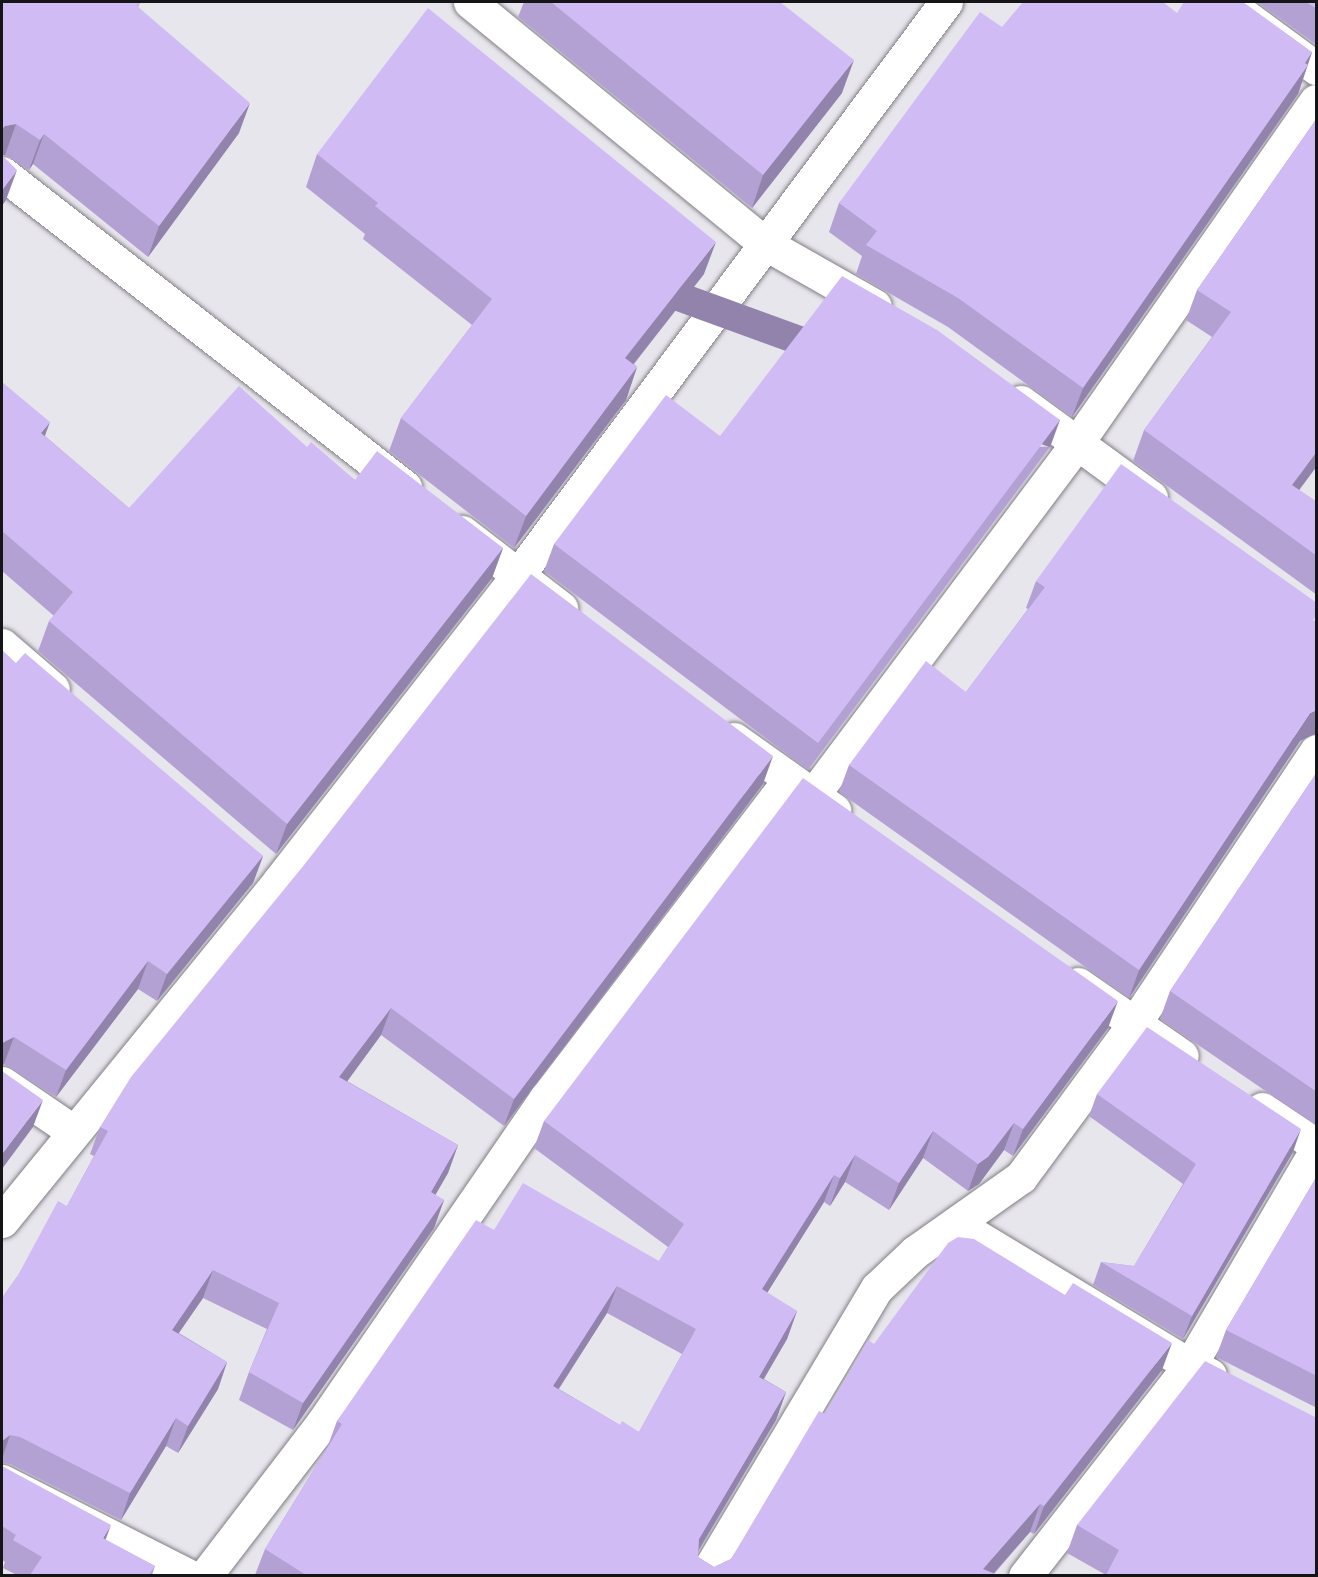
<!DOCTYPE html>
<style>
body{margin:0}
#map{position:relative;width:1318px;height:1577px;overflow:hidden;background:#e8e6ed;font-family:Bitter,serif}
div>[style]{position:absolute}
.roads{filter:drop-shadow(0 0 2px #817e85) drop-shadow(0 0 2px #817e85)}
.minor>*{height:33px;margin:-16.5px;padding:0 16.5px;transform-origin:16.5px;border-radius:16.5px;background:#fff}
.wall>*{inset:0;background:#b4a1d3}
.shaded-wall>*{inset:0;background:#9283ac;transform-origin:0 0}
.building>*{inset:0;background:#d1bbf5}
span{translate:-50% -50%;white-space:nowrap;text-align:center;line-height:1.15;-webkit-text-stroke:6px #fff;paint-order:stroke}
.frame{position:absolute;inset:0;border:3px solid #151417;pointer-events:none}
</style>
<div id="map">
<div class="roads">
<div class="minor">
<div style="left:470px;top:2px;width:382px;rotate:39.3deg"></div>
<div style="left:766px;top:244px;width:125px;rotate:29.6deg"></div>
<div style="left:1226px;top:2px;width:112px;rotate:36.3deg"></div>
<div style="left:2px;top:173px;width:511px;rotate:37.92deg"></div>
<div style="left:1021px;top:402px;width:161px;rotate:36.2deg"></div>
<div style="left:462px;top:532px;width:125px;rotate:37.5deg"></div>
<div style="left:2px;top:645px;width:67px;rotate:40.8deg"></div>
<div style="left:734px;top:739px;width:123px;rotate:35.4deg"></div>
<div style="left:813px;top:795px;width:440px;rotate:-53.1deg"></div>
<div style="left:1077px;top:443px;width:417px;rotate:-55.1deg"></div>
<div style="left:1078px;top:984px;width:126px;rotate:34.7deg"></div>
<div style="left:2px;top:1083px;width:87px;rotate:34.2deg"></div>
<div style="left:1262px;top:1109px;width:65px;rotate:33.7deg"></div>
<div style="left:2px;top:1221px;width:439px;rotate:-50.8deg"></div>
<div style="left:279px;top:881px;width:388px;rotate:-52deg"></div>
<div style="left:518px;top:575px;width:715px;rotate:-53.24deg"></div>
<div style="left:956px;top:1224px;width:273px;rotate:31.1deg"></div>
<div style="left:1190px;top:1365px;width:268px;rotate:128deg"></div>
<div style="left:1210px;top:1375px;width:22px;rotate:-153deg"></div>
<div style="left:1190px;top:1365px;width:249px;rotate:-59.6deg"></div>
<div style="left:2px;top:1481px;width:210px;rotate:26.9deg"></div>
<div style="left:205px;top:1576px;width:194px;rotate:-52.5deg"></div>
<div style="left:323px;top:1422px;width:393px;rotate:-55.5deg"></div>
<div style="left:546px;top:1098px;width:400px;rotate:-52.6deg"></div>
<div style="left:705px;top:1576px;width:335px;rotate:-59.2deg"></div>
<div style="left:877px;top:1288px;width:52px;rotate:-43.5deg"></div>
<div style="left:915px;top:1252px;width:130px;rotate:-35.3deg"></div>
<div style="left:1021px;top:1177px;width:190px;rotate:-53.6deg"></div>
<div style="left:1134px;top:1024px;width:328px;rotate:-56.3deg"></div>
</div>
</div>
<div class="wall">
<div style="clip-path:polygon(2px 2px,140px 3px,138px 7px,239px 133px,148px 257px,33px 164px,29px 170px,5px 155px,2px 155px)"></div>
<div style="clip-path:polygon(524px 2px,780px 2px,842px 93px,752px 208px,518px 17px)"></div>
<div style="clip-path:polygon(1257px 2px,1317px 2px,1317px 45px)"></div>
<div style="clip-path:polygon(1177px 13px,1312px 52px,1298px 94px,1072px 417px,948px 327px,856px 274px,862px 256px,829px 232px,839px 203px,1002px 27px)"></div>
<div style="clip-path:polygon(1317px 118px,1299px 490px,1317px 502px,1317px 595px,1133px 461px,1144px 430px,1212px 337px,1186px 320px,1197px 290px)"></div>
<div style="clip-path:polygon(317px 154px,704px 274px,634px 364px,637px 367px,626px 400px,514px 548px,389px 451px,401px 418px,472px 325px,363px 239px,365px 234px,306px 187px)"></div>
<div style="clip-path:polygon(2px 382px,45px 436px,129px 508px,307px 447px,355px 480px,503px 548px,492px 578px,276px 854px,38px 651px,49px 621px,54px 616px,2px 571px)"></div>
<div style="clip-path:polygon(720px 436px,1050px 447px,808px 770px,544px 571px,554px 544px)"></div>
<div style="clip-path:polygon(1036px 581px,1300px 741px,1129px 998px,839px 792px,849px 765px,966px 692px,1028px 609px,1026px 608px)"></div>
<div style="clip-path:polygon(16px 663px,263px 856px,253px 883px,157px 1001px,138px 989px,56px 1097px,4px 1064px)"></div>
<div style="clip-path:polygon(1317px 772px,1317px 1126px,1160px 1019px,1170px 991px)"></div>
<div style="clip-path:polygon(763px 784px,504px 1126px,381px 1035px,347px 1081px,458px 1145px,448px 1173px,435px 1195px,444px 1200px,434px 1228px,293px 1430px,239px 1400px,249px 1372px,267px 1329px,203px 1298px,179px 1333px,227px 1362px,218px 1389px,178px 1453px,166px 1446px,121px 1520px,10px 1464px,2px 1463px,2px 1298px,67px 1206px,94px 1156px,90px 1154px,100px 1127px)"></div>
<div style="clip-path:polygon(evenodd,1108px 1028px,1013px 1156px,1004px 1150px,979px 1184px,968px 1191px,923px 1158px,889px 1210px,845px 1182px,830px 1206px,824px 1202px,767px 1293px,797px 1311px,787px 1339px,764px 1379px,786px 1392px,776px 1420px,699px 1550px,698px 1557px,714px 1567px,731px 1559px,825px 1414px,874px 1344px,1162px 1370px,1034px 1534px,1030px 1532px,994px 1574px,998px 1575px,255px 1575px,265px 1549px,327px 1448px,337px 1421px,494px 1230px,659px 1261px,668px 1247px,534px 1148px,544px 1121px,1108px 1028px,607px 1313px,682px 1354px,639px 1432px,620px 1425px,559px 1389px,607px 1313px)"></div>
<div style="clip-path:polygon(1097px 1094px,1293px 1152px,1183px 1339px,1093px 1285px,1101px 1262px,1134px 1266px,1183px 1184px,1089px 1116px)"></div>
<div style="clip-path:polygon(1317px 1176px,1317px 1408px,1216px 1357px,1226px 1330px)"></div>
<div style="clip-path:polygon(1317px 1418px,1106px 1575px,1067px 1553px,1077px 1525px)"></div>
<div style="clip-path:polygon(2px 1466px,105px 1540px,155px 1566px,152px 1575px,17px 1575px,3px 1568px,5px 1562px,2px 1560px)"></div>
</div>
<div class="shaded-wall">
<div style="clip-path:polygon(1312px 52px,1298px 94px,1072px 417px,1083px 388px)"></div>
<div style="clip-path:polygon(854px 60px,842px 93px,752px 208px,763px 175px)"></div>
<div style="clip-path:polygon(250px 103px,239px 133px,148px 257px,159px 226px)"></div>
<div style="clip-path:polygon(16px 124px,5px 155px,2px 155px,2px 129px,5px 126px)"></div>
<div style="clip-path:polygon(44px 134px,33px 164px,29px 170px,40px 140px)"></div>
<div style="clip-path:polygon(17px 170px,6px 200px,2px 206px,2px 190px)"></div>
<div style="clip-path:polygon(716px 242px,704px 274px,613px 390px,625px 358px)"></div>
<div style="clip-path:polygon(637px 367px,626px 400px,514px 548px,526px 516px)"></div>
<div style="left:1060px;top:420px;width:29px;height:404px;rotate:110deg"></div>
<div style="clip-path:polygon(50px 422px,39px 452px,41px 433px)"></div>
<div style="clip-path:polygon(1317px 451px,1317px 466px,1280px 516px,1292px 485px)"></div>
<div style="clip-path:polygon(503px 548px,492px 578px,276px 854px,287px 824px)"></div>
<div style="clip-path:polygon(1317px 710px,1317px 733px,1300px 741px,1129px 998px,1139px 970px,1310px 713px)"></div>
<div style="clip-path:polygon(773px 756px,763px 784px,504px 1126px,514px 1099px)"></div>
<div style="clip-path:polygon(263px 856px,253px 883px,157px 1001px,167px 974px)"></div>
<div style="clip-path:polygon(148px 961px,138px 989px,56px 1097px,66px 1070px)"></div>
<div style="clip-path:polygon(1118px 1001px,1108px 1028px,1013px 1156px,1023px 1129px)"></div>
<div style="clip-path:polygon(391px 1008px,381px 1035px,330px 1105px,339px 1077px)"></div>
<div style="clip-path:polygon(14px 1037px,4px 1064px,2px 1066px,2px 1043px)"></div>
<div style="clip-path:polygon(43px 1100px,33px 1127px,2px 1169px,2px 1154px)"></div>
<div style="clip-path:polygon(1014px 1123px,1004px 1150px,979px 1184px,968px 1191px,978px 1164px)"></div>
<div style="clip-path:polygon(1301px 1129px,1293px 1152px,1183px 1339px,1192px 1316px)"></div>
<div style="clip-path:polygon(933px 1131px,923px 1158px,889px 1210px,899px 1183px)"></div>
<div style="clip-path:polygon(458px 1145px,448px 1173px,421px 1220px,431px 1192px)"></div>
<div style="clip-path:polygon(855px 1155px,845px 1182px,830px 1206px,840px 1178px)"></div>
<div style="clip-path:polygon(834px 1175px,824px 1202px,752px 1317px,762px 1289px)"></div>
<div style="clip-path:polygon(444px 1200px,434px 1228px,293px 1430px,303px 1403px)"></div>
<div style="clip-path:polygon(213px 1270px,203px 1298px,162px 1357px,172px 1330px)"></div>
<div style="clip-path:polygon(617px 1286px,607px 1313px,543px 1413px,553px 1386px)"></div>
<div style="clip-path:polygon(797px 1311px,787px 1339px,749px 1404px,759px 1377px)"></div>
<div style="clip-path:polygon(1172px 1343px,1162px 1370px,1034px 1534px,1044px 1506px)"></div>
<div style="clip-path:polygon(227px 1362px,218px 1389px,178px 1453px,188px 1426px)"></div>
<div style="clip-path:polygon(786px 1392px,776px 1420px,689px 1566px,699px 1539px)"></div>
<div style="clip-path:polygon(176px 1418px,166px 1446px,121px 1520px,130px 1493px)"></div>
<div style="clip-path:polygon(10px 1435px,2px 1459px,2px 1441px)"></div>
<div style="clip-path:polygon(1040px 1504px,1030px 1532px,992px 1575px,983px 1569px)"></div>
<div style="clip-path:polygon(111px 1525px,101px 1552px,103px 1538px)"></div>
</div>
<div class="building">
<div style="clip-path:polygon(2px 2px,138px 2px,140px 3px,137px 6px,250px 103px,159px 226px,44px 134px,40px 140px,16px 124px,5px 126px,2px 129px)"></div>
<div style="clip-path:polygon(551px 2px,780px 2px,854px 60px,763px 175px)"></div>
<div style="clip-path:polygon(1023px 2px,1163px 2px,1177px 13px,1184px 2px,1243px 2px,1312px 52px,1305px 63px,1308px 65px,1083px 388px,958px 298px,866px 245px,877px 231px,839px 203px,980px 12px,1002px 27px)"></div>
<div style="clip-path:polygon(1306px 2px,1317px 2px,1317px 9px)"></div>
<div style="clip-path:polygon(428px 8px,716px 242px,625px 358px,637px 367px,526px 516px,401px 418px,492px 299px,375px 206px,378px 203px,317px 154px)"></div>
<div style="clip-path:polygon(1317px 118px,1317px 451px,1292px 485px,1317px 502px,1317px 556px,1144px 430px,1231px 312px,1197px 290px)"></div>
<div style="clip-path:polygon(2px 155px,17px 170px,2px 190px)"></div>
<div style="clip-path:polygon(842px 276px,937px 330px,1060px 420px,818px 743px,554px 544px,666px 395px,720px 436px)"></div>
<div style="clip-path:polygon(2px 382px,50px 422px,41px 433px,129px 508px,239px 386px,307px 447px,311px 442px,355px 480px,377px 451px,503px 548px,287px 824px,49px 621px,73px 592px,2px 531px)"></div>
<div style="clip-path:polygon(1121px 464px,1317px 603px,1317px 615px,1313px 620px,1317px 622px,1317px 710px,1310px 713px,1139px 970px,849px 765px,926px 661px,966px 692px,1045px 587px,1036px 581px)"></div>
<div style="clip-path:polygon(531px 574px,773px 756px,514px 1099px,391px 1008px,339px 1077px,458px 1145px,431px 1192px,444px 1200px,303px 1403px,249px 1372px,279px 1303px,213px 1270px,172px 1330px,227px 1362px,188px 1426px,176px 1418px,130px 1493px,20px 1437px,10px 1435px,2px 1441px,2px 1298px,17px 1277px,58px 1201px,67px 1206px,108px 1131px,100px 1127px,131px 1077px,304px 865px)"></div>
<div style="clip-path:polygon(2px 650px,16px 663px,25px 653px,263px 856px,167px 974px,148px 961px,66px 1070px,14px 1037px,2px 1043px)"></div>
<div style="clip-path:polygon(1317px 772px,1317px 1092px,1170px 991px)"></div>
<div style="clip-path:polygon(evenodd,803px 778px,1118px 1001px,1023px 1129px,1014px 1123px,988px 1157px,978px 1164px,933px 1131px,899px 1183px,855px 1155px,840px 1178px,834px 1175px,762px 1289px,797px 1311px,759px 1377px,786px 1392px,699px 1539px,698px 1557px,714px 1567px,731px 1559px,819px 1411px,825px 1414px,868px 1340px,874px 1344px,948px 1243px,958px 1237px,974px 1239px,1065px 1295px,1073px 1283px,1172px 1343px,1044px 1506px,1040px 1504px,983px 1569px,998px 1575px,306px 1575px,265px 1549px,342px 1424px,337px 1421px,476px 1220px,494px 1230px,523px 1183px,659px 1261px,684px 1224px,544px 1121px,803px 778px,617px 1286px,696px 1329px,639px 1432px,622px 1421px,620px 1425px,553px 1386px,617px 1286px)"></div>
<div style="clip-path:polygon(1147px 1027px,1301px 1129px,1192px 1316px,1101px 1262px,1134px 1266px,1196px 1164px,1097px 1094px)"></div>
<div style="clip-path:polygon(2px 1071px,43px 1100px,2px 1154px)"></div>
<div style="clip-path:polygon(1317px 1176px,1317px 1376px,1226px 1330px)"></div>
<div style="clip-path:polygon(1205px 1361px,1317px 1418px,1317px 1575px,1106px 1575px,1119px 1550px,1077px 1525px)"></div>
<div style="clip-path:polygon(2px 1466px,111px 1525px,103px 1538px,155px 1566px,149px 1575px,30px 1575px,42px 1557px,13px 1540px,16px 1535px,2px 1526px)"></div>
</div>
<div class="frame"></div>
</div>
